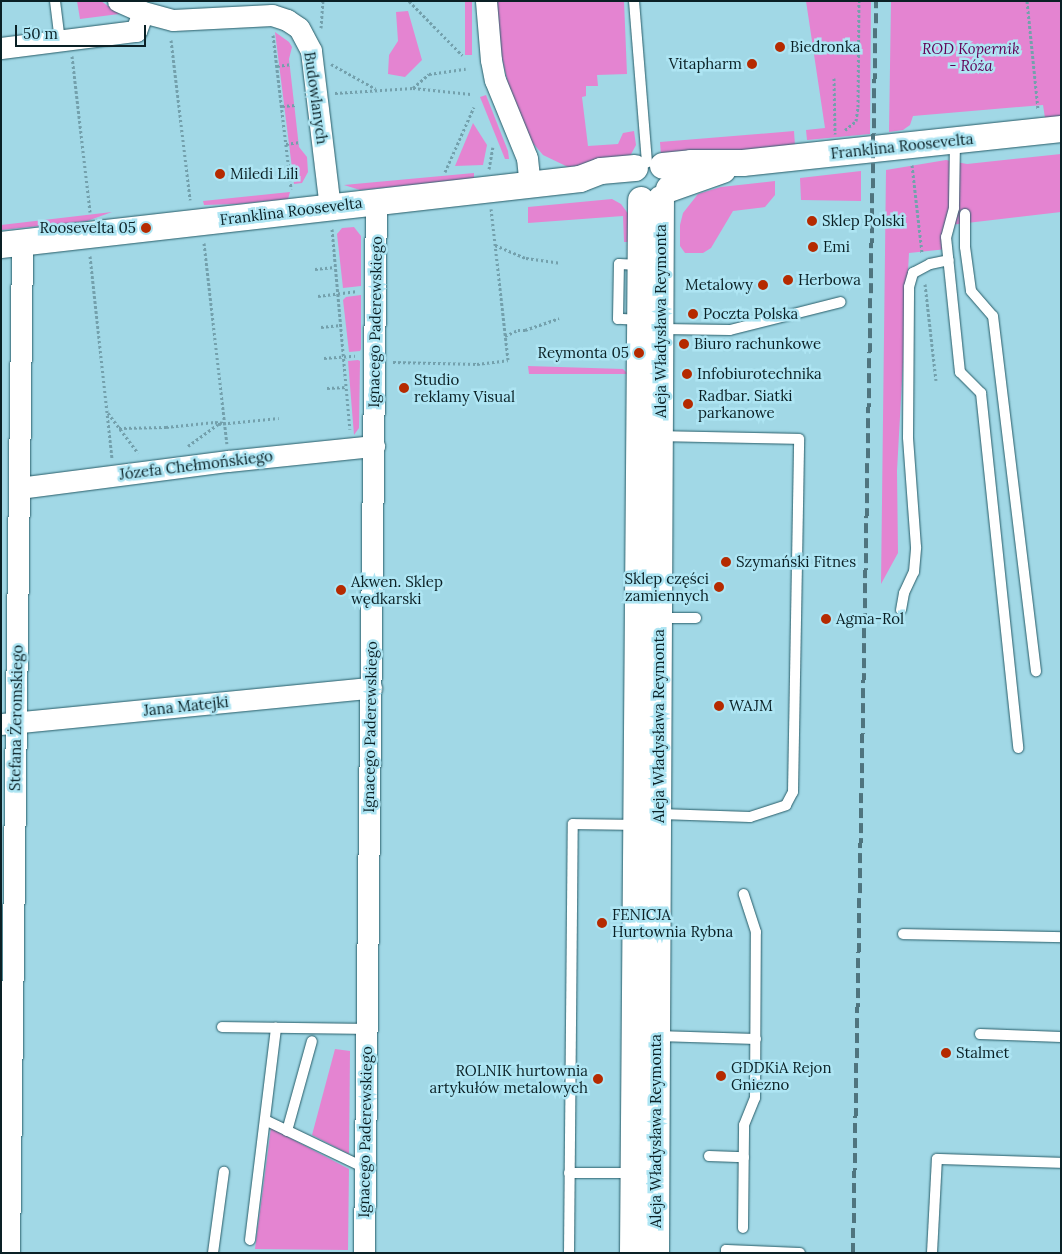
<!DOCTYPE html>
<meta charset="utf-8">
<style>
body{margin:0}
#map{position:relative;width:1062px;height:1254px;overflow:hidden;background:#a1d8e6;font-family:Lora,serif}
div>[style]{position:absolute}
.green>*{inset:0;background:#e484d1;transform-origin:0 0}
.path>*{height:3px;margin-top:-1.5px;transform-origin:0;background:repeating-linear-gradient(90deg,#73a0ac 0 2.5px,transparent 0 5px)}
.roads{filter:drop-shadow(0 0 1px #275c68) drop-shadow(0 0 1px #275c68)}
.service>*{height:10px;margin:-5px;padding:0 5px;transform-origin:5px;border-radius:5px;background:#fff}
.minor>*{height:21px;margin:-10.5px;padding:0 10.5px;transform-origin:10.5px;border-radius:10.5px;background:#fff}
.tertiary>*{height:26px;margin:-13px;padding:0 13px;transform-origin:13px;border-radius:13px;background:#fff}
.rail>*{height:4px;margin-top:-2px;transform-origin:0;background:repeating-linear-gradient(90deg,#4f747e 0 10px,transparent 0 15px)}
.dots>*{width:14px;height:14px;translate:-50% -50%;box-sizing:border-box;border:2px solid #aee5f3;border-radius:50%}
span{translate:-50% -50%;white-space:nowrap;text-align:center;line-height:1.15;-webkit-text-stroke:5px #aee5f3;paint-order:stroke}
.poi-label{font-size:15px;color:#0a2025}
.left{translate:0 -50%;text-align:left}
.right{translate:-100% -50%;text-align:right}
.park-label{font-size:15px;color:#610055;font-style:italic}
.street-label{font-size:15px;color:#0a2025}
.frame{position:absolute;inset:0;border:2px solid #0a2025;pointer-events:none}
.scale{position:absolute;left:15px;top:25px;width:131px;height:22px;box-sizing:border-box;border:2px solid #0a2025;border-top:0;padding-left:6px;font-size:15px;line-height:18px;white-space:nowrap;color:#0a2025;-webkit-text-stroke:4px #aee5f3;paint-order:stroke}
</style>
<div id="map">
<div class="green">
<div style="clip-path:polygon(77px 1px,101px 1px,119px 14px,80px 19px)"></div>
<div style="left:465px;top:1px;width:7px;height:54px"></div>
<div style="clip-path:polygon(495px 1px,624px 1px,627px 74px,597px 75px,598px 86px,586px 86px,586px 96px,582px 97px,588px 146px,618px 144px,623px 133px,634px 131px,636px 145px,628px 160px,568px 167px,543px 155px,532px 142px,510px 93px,496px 31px)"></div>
<div style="clip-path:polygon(806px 1px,871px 1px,870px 134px,807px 140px,806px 130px,825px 128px)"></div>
<div style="clip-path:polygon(891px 1px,1061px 1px,1061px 117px,1045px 118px,1043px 105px,913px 116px,910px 125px,903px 130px,889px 132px)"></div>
<div style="clip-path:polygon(408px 11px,422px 60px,405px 77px,388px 74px,389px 55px,398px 41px,396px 12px)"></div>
<div style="clip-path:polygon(275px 32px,289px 42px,292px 47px,289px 59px,299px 147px,307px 157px,308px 172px,302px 183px,294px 184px)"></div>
<div style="clip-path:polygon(486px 95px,508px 151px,509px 159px,505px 159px,480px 97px)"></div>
<div style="clip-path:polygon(473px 123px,487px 145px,483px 165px,455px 166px)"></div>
<div style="clip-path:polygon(794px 131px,795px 146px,666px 158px,661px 155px,660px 142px)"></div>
<div style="clip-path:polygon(1061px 154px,1061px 212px,950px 225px,947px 249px,909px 253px,897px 471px,898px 553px,881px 584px,886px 170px,946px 160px,967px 164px)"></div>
<div style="clip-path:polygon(861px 171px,861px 201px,801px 200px,800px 178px)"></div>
<div style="clip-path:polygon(474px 173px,474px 179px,360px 190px,344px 185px)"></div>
<div style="clip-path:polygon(775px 181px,775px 195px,765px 207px,733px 211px,711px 248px,703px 253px,685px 253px,680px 246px,680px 225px,683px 213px,698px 194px,721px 187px)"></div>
<div style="clip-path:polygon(290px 192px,288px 199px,237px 204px,204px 205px,203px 201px)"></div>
<div style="clip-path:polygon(612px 199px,621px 204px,629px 215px,628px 242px,624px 242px,623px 216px,528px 223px,528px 207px)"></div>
<div style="clip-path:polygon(112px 212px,87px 221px,1px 230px,1px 225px)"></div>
<div style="clip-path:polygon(354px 227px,361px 236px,361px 286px,343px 288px,337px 234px,342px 228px)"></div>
<div style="clip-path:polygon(361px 295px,361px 349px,360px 351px,349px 352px,343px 300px,346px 297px)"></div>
<div style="clip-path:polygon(358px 360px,360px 361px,359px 428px,354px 435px,348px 361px)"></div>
<div style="clip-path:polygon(528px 366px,623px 369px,628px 374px,529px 374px)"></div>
<div style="clip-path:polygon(335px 1049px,350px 1051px,349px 1154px,312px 1135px)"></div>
<div style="clip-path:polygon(271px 1128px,349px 1169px,348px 1250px,255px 1249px)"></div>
</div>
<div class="path">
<div style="left:409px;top:1px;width:76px;rotate:45.5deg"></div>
<div style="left:1027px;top:1px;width:110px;rotate:84.2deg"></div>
<div style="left:321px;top:28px;width:27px;rotate:-86deg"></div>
<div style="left:273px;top:35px;width:155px;rotate:83.3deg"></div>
<div style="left:171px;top:40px;width:161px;rotate:83.2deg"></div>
<div style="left:72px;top:56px;width:157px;rotate:83.4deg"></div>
<div style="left:331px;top:64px;width:51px;rotate:29.1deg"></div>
<div style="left:277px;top:66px;width:15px;rotate:-8deg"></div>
<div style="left:834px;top:78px;width:56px;rotate:89deg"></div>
<div style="left:413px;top:88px;width:21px;rotate:-41deg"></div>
<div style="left:429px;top:74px;width:37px;rotate:-8deg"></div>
<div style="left:335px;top:93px;width:78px;rotate:-3.7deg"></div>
<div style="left:413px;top:88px;width:58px;rotate:5.9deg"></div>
<div style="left:282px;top:106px;width:14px;rotate:-4deg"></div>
<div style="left:845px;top:130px;width:14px;rotate:-39deg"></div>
<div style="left:856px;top:121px;width:14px;rotate:-82deg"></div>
<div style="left:858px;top:107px;width:106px;rotate:-89.5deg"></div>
<div style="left:286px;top:144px;width:14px;rotate:-8deg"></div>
<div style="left:912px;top:165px;width:89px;rotate:83.5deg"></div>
<div style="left:489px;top:169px;width:22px;rotate:-80deg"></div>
<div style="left:445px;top:172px;width:71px;rotate:-66deg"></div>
<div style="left:332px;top:229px;width:201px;rotate:84.9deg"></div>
<div style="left:204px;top:243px;width:202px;rotate:83.5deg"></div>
<div style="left:495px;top:245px;width:34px;rotate:23deg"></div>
<div style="left:526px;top:258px;width:34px;rotate:8deg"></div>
<div style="left:90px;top:256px;width:204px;rotate:83.8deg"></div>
<div style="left:315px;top:269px;width:20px;rotate:-6deg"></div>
<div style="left:925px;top:284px;width:97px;rotate:83.5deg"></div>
<div style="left:318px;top:296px;width:40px;rotate:-7.1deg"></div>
<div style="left:321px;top:327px;width:20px;rotate:-6deg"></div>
<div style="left:505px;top:336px;width:14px;rotate:-25deg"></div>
<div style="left:518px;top:330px;width:7px"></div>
<div style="left:525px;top:330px;width:36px;rotate:-19deg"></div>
<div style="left:324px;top:358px;width:31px;rotate:-4deg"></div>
<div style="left:393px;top:362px;width:84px;rotate:1.4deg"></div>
<div style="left:477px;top:364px;width:31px;rotate:-7deg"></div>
<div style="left:508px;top:360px;width:152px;rotate:-96.4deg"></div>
<div style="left:327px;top:388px;width:20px;rotate:-3deg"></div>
<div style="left:108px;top:413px;width:50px;rotate:53.1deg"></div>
<div style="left:119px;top:428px;width:47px;rotate:-1.2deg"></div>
<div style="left:166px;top:427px;width:49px;rotate:-5.8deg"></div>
<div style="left:215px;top:422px;width:10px;rotate:6deg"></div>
<div style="left:188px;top:446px;width:37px;rotate:-36deg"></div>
<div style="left:218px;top:424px;width:61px;rotate:-5.6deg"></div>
</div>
<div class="roads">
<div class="service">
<div style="left:55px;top:1px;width:39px;rotate:83deg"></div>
<div style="left:634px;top:1px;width:162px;rotate:85.4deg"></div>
<div style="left:955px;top:141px;width:67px;rotate:90.9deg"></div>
<div style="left:954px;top:208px;width:30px;rotate:105deg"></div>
<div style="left:946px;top:237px;width:136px;rotate:84.1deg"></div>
<div style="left:960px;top:372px;width:30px;rotate:45deg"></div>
<div style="left:981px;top:393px;width:357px;rotate:84deg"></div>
<div style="left:965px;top:214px;width:33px;rotate:90deg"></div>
<div style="left:965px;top:247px;width:44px;rotate:82.2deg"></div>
<div style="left:971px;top:291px;width:33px;rotate:49deg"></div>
<div style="left:993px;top:316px;width:358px;rotate:83.1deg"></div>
<div style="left:640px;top:320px;width:22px;rotate:-177deg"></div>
<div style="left:618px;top:319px;width:55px;rotate:-89deg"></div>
<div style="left:619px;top:264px;width:21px;rotate:3deg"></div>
<div style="left:662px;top:329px;width:68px;rotate:0.8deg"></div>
<div style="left:730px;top:330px;width:114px;rotate:-14.2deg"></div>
<div style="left:901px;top:610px;width:17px;rotate:-80deg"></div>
<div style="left:904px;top:593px;width:23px;rotate:-65deg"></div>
<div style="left:914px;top:572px;width:25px;rotate:-85deg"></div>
<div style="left:916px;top:547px;width:110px;rotate:-94.2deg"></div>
<div style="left:908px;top:437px;width:150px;rotate:-89.6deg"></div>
<div style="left:909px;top:287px;width:15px;rotate:-74deg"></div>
<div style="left:913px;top:273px;width:19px;rotate:-28deg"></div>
<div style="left:930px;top:264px;width:19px;rotate:-12deg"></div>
<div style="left:660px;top:618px;width:36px"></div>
<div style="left:660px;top:814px;width:90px;rotate:1.9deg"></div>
<div style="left:750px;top:817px;width:38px;rotate:-18deg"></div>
<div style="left:786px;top:805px;width:15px;rotate:-62deg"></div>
<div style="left:793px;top:792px;width:353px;rotate:-89deg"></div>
<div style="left:799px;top:439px;width:139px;rotate:-178.8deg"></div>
<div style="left:903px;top:934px;width:158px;rotate:1.1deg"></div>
<div style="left:222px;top:1027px;width:145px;rotate:0.8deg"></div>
<div style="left:980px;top:1034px;width:81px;rotate:2.1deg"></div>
<div style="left:657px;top:1036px;width:99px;rotate:1.7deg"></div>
<div style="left:265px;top:1120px;width:111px;rotate:25.6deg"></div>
<div style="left:287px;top:1131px;width:93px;rotate:-74.5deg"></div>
<div style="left:709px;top:1156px;width:35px;rotate:2deg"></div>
<div style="left:569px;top:1173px;width:64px"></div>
<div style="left:743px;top:1228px;width:103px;rotate:-89.4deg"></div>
<div style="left:744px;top:1125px;width:29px;rotate:-68deg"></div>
<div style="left:755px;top:1098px;width:166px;rotate:-89.7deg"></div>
<div style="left:756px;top:932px;width:40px;rotate:-108deg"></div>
<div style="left:250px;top:1240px;width:214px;rotate:-83deg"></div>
<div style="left:213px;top:1253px;width:82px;rotate:-82.3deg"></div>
<div style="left:569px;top:1253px;width:429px;rotate:-89.5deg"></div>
<div style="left:573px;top:824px;width:63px;rotate:0.9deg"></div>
<div style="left:726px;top:1253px;width:3px;rotate:-90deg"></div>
<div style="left:726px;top:1250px;width:74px;rotate:2.3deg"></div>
<div style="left:932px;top:1253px;width:94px;rotate:-87deg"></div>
<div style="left:937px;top:1159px;width:124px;rotate:1.8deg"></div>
</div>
<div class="minor">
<div style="left:118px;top:1px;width:27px;rotate:24deg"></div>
<div style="left:143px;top:12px;width:31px;rotate:15deg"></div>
<div style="left:173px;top:20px;width:99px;rotate:-2.9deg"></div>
<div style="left:272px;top:15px;width:16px;rotate:18deg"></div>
<div style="left:287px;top:20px;width:14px;rotate:34deg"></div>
<div style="left:299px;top:28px;width:26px;rotate:62deg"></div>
<div style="left:311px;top:51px;width:157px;rotate:83.1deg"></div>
<div style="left:486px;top:1px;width:59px;rotate:85.2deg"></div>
<div style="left:491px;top:60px;width:20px;rotate:79deg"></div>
<div style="left:495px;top:80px;width:84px;rotate:67.7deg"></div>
<div style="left:527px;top:158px;width:27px;rotate:84deg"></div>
<div style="left:1px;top:48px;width:136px;rotate:-7.2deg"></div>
<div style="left:136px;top:31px;width:20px;rotate:-70deg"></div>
<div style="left:19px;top:488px;width:211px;rotate:-7.4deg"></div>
<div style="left:228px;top:461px;width:147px;rotate:-5.9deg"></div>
<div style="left:1px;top:724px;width:372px;rotate:-5.6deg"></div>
<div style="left:9px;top:1253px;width:1011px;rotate:-89.26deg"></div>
<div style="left:364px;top:1253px;width:1051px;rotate:-89.35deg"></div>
</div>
<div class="tertiary">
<div style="left:663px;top:166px;width:28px;rotate:-6deg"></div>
<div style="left:691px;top:163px;width:52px"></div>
<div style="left:743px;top:163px;width:320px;rotate:-6.1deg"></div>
<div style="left:669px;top:189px;width:57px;rotate:-19.4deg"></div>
<div style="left:1px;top:245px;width:583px;rotate:-6.5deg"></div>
<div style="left:580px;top:179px;width:22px;rotate:-21deg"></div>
<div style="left:601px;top:171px;width:34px;rotate:-5deg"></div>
<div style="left:633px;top:1253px;width:1053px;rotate:-89.56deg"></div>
<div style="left:656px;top:1253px;width:1054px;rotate:-89.73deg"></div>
</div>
</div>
<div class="rail">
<div style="left:853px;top:1253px;width:1252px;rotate:-88.95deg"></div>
</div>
<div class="dots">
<div style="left:780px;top:47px;background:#b52a00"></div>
<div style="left:752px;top:64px;background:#b52a00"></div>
<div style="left:220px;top:174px;background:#b52a00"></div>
<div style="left:812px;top:221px;background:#b52a00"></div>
<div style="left:146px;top:228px;background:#b52a00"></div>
<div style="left:813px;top:247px;background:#b52a00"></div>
<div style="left:788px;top:280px;background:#b52a00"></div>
<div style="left:763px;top:285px;background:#b52a00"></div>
<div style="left:693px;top:314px;background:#b52a00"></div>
<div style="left:684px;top:344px;background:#b52a00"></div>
<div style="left:639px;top:353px;background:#b52a00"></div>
<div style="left:687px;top:374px;background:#b52a00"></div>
<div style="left:404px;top:388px;background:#b52a00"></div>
<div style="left:688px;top:404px;background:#b52a00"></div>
<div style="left:726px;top:562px;background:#b52a00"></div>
<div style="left:719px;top:587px;background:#b52a00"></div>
<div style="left:341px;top:590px;background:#b52a00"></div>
<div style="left:826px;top:619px;background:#b52a00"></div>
<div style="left:719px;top:706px;background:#b52a00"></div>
<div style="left:602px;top:923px;background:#b52a00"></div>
<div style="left:946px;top:1053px;background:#b52a00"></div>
<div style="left:721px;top:1076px;background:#b52a00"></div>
<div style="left:598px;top:1079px;background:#b52a00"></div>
</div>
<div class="poi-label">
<span class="left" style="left:790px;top:47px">Biedronka</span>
<span class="right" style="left:742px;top:64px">Vitapharm</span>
<span class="left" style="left:230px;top:174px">Miledi Lili</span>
<span class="left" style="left:822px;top:221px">Sklep Polski</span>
<span class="right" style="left:136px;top:228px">Roosevelta 05</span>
<span class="left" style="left:823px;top:247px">Emi</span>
<span class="left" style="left:798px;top:280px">Herbowa</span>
<span class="right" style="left:753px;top:285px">Metalowy</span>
<span class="left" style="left:703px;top:314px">Poczta Polska</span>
<span class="left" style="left:694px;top:344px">Biuro rachunkowe</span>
<span class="right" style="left:629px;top:353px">Reymonta 05</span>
<span class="left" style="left:697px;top:374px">Infobiurotechnika</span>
<span class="left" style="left:414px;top:388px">Studio<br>reklamy Visual</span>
<span class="left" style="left:698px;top:404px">Radbar. Siatki<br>parkanowe</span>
<span class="left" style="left:736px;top:562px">Szymański Fitnes</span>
<span class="right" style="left:709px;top:587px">Sklep części<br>zamiennych</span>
<span class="left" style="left:351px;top:590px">Akwen. Sklep<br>wędkarski</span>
<span class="left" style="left:836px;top:619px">Agma-Rol</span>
<span class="left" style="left:729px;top:706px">WAJM</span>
<span class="left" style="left:612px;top:923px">FENICJA<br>Hurtownia Rybna</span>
<span class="left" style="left:956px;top:1053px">Stalmet</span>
<span class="left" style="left:731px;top:1076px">GDDKiA Rejon<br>Gniezno</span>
<span class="right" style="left:588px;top:1079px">ROLNIK hurtownia<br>artykułów metalowych</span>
</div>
<div class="park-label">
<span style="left:971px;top:57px">ROD Kopernik<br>- Róża</span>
</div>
<div class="street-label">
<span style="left:316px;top:98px;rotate:82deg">Budowlanych</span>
<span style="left:902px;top:146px;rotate:-6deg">Franklina Roosevelta</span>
<span style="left:291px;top:211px;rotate:-7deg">Franklina Roosevelta</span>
<span style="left:661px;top:321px;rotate:-90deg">Aleja Władysława Reymonta</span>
<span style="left:375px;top:322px;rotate:-89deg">Ignacego Paderewskiego</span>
<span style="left:196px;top:465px;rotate:-7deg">Józefa Chełmońskiego</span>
<span style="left:186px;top:706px;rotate:-6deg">Jana Matejki</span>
<span style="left:16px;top:718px;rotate:-89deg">Stefana Żeromskiego</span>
<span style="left:659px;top:726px;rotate:-90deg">Aleja Władysława Reymonta</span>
<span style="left:370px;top:727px;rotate:-89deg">Ignacego Paderewskiego</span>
<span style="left:656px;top:1131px;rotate:-90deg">Aleja Władysława Reymonta</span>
<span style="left:365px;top:1132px;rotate:-89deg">Ignacego Paderewskiego</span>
</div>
<div class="frame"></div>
<div class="scale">50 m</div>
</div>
